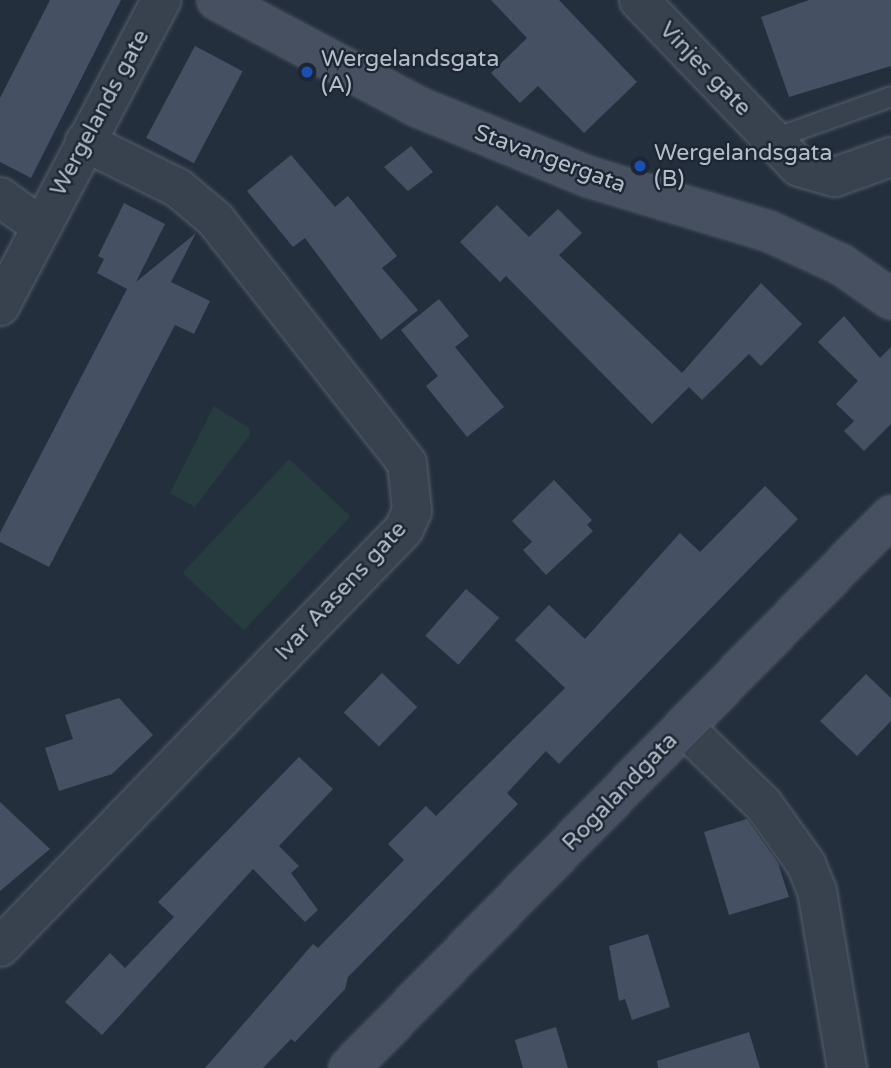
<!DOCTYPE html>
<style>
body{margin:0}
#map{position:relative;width:891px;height:1068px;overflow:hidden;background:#242f3e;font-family:"Varela Round",sans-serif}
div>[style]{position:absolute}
.green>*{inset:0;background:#263c3f;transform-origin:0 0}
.building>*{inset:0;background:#455162;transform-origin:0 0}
.roads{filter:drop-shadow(0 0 2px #565f6c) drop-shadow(0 0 2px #565f6c)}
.lane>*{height:19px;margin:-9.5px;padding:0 9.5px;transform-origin:9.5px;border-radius:9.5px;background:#38414e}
.street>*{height:38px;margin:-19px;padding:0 19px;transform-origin:19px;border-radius:19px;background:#38414e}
.secondary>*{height:38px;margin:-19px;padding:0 19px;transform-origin:19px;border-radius:19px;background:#465061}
.dots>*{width:19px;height:19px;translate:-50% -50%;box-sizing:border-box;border:4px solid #1d2633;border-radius:50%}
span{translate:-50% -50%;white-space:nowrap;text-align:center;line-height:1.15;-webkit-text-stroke:5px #1d2633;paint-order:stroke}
.poi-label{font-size:23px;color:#b4bcc9}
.left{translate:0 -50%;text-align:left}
.street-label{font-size:23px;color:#b4bcc9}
</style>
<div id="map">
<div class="green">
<div style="clip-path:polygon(214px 406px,249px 428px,250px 435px,195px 507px,170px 493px)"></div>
<div style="left:289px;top:459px;width:84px;height:156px;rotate:43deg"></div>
</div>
<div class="building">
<div style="clip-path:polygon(50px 0,121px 0,31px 178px,0 162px,0 98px)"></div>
<div style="clip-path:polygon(491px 0,559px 0,637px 82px,584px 133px,538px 86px,520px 103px,491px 73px,527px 38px)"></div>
<div style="clip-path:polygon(809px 0,891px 0,891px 66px,789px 97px,761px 17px)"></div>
<div style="left:195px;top:46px;width:54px;height:104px;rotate:28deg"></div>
<div style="clip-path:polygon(411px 146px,433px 172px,408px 191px,384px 167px)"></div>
<div style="clip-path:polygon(291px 155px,335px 207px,348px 196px,397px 256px,382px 268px,418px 310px,381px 340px,305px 238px,293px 247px,247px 191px)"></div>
<div style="clip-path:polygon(124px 203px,165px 224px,136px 282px,196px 233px,171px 282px,210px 301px,194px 334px,175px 325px,49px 567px,0 542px,0 533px,127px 289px,97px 273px,104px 259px,98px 256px)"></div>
<div style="clip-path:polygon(497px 205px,529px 237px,558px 209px,582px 233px,559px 255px,682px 373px,761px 283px,802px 324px,761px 366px,749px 354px,702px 400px,689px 387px,652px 424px,506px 276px,500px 282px,460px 242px)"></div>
<div style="clip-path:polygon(439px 299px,469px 336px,455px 347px,504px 407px,467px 437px,426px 386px,438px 376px,401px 330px)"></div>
<div style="clip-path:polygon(844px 316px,880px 358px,891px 347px,891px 424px,864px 451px,844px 431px,854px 421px,836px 404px,858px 381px,818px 342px)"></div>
<div style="clip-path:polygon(554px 480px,592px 520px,587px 525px,593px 531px,546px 575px,523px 550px,532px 542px,512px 521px)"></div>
<div style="clip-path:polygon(765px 486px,798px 519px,559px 764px,546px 751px,507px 793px,518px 804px,348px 977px,345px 989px,295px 1042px,291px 1039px,263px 1068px,205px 1068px,313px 944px,318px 948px,404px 860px,388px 844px,426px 806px,436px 816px,565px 688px,515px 640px,549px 605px,585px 639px,680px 533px,700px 552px)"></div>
<div style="left:466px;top:589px;width:44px;height:62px;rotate:41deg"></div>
<div style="left:382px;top:673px;width:49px;height:55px;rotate:44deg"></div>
<div style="clip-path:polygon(866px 674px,891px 698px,891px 721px,857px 756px,820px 721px)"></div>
<div style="clip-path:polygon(119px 698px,153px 735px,112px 774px,59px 791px,45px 748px,73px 739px,65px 715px)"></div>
<div style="clip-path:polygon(299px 757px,333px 789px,279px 846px,299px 866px,291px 873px,318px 910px,305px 922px,253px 869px,102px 1035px,65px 1002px,110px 953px,125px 968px,174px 917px,158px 902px)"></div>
<div style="clip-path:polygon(0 802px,50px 849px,0 891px)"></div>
<div style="clip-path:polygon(747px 819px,778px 863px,789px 897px,729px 915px,704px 832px)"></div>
<div style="clip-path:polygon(648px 934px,670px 1007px,632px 1020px,625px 999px,619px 1001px,609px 946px)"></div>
<div style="clip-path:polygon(556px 1027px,568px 1068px,523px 1068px,515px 1040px)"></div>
<div style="clip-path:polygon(749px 1032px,760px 1068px,658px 1068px,657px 1061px)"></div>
</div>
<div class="roads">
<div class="lane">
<div style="left:771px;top:139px;width:127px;rotate:-19.7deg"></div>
</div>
<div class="street">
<div style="left:639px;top:0;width:231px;rotate:46.2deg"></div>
<div style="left:799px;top:167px;width:37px;rotate:16deg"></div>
<div style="left:835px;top:177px;width:59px;rotate:-19.7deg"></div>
<div style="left:0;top:197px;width:49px;rotate:35.9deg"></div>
<div style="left:0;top:306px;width:346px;rotate:-62.2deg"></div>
<div style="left:684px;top:727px;width:110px;rotate:44.3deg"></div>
<div style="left:763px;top:804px;width:74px;rotate:54.4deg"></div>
<div style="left:806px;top:864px;width:29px;rotate:68deg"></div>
<div style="left:817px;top:891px;width:180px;rotate:80.4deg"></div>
<div style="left:0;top:947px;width:581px;rotate:-45.98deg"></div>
<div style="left:404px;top:529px;width:20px;rotate:-66deg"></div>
<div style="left:412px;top:511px;width:48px;rotate:-95.9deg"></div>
<div style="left:407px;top:463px;width:309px;rotate:-128.2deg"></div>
<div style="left:216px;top:220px;width:50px;rotate:-139.9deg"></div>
<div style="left:178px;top:188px;width:104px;rotate:-153.7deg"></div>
</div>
<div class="secondary">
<div style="left:217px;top:0;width:228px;rotate:28deg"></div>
<div style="left:418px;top:107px;width:185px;rotate:22.3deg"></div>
<div style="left:589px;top:177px;width:187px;rotate:16.8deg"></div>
<div style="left:768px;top:231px;width:81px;rotate:24.7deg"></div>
<div style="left:842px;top:265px;width:60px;rotate:34.8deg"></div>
<div style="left:349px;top:1068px;width:774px;rotate:-45.52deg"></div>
</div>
</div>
<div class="dots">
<div style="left:307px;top:72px;background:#1a4fb4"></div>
<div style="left:640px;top:166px;background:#1a4fb4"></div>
</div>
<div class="poi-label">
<span class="left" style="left:321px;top:72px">Wergelandsgata<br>(A)</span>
<span class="left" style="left:654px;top:166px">Wergelandsgata<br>(B)</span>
</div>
<div class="street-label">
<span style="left:705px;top:69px;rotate:46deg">Vinjes gate</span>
<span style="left:100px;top:113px;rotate:-62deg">Wergelands gate</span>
<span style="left:550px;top:159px;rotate:20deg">Stavangergata</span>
<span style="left:341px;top:591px;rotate:-47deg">Ivar Aasens gate</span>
<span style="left:620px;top:792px;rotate:-46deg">Rogalandgata</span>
</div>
</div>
